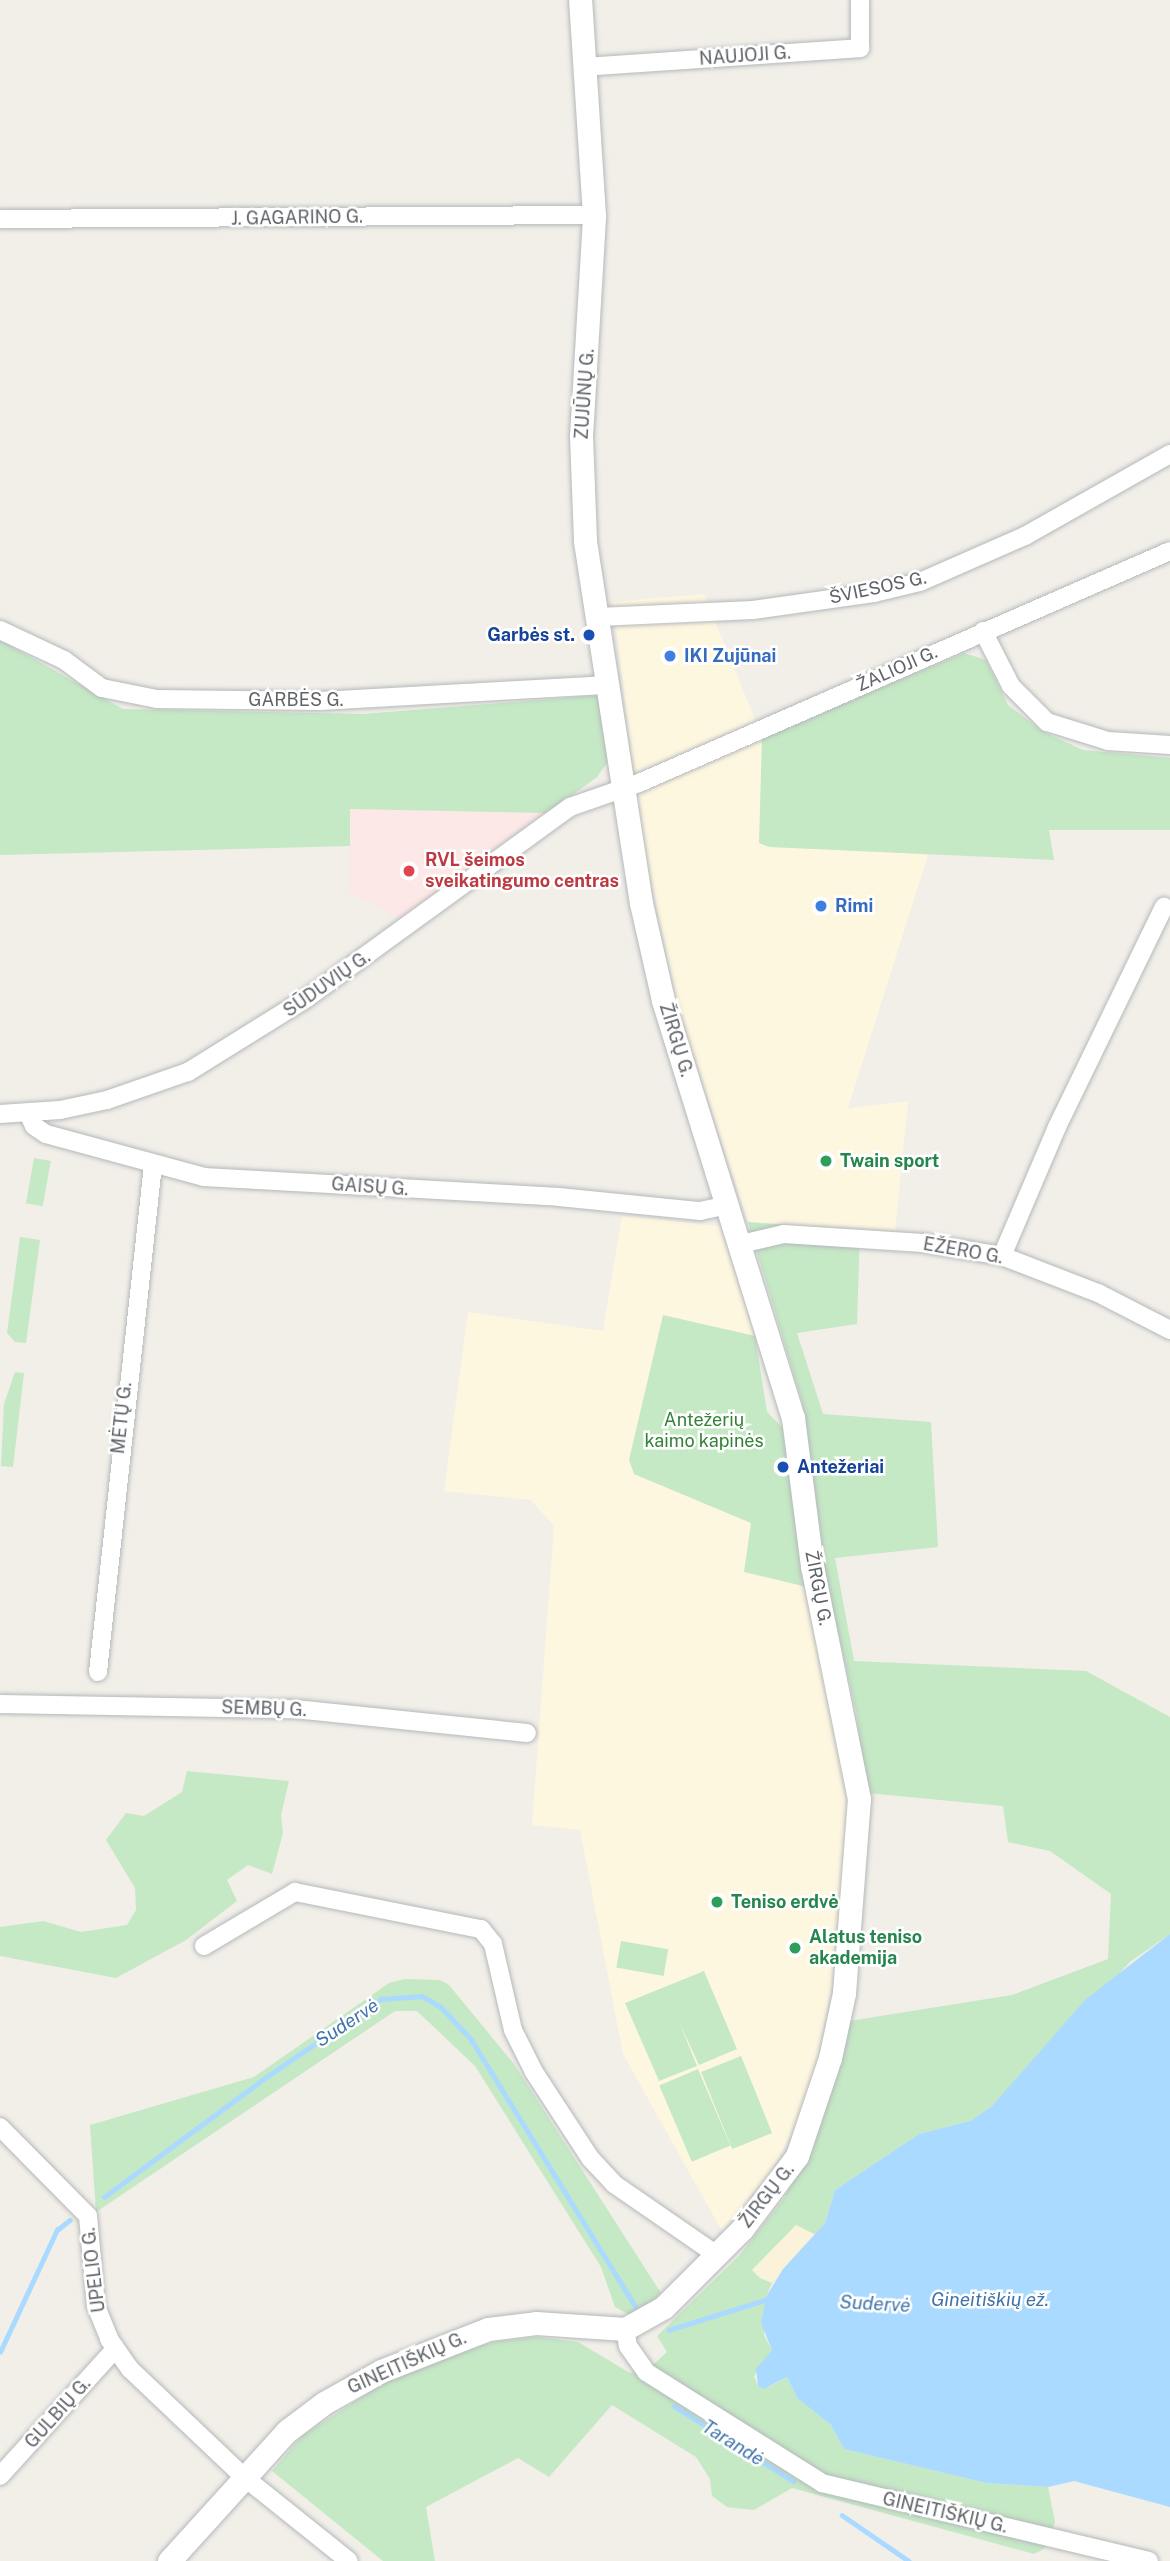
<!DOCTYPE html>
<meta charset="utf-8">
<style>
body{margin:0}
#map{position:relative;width:1170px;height:2561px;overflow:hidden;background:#f1efe8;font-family:"Public Sans",sans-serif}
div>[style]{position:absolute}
.commercial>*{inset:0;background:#fef7e0}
.medical>*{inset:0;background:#fce8e6}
.green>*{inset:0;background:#c5e8c5;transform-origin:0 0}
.sand>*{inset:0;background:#fbf3d9}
.water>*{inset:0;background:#aadaff}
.stream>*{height:4.5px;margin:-2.25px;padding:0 2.25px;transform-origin:2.25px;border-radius:2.25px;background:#aadaff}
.roads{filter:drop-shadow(0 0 2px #b5b8bc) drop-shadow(0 0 2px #b5b8bc)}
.minor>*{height:18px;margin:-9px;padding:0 9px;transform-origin:9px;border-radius:9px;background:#fff}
.tertiary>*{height:23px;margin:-11.5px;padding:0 11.5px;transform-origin:11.5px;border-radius:11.5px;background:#fff}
.dots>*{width:19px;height:19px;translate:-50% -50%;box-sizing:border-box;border:4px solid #fff;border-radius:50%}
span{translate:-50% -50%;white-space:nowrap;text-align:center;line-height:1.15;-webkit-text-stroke:5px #fff;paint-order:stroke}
.street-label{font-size:18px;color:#5f6368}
.transit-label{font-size:18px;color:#164399;font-weight:700}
.right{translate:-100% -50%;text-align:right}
.left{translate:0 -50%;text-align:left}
.shop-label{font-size:18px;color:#366cbe;font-weight:700}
.health-label{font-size:18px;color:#be3a42;font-weight:700}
.leisure-label{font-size:18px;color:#27864d;font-weight:700}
.park-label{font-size:18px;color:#348238}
.water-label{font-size:19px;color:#4174aa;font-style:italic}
</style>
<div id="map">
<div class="commercial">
<div style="clip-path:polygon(704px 594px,762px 737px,760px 843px,928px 855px,848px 1108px,908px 1101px,895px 1231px,748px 1222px,677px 1005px,639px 820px,613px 602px)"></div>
<div style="clip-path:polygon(622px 1216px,721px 1226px,755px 1336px,663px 1316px,634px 1474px,751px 1523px,807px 1587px,851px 1800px,837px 1957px,816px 2070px,794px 2130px,770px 2173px,722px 2231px,623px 2054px,580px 1830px,532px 1825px,554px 1526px,531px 1500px,444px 1491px,468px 1312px,603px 1331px)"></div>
</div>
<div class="medical">
<div style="clip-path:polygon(350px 809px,548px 813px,401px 918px,349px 892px)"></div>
</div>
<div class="green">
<div style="clip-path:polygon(0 640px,123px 709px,363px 714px,602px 695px,609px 760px,597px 777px,548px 813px,350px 809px,350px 846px,0 855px)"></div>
<div style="clip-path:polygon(964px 653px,986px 660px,1008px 705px,1042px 731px,1083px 750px,1170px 758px,1170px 830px,1049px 830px,1054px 860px,769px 847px,759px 843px,762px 737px)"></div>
<div style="left:34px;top:1158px;width:17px;height:46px;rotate:10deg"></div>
<div style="clip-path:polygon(748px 1222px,860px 1230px,857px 1324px,797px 1333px,823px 1414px,931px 1422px,938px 1547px,835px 1558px,854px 1661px,1086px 1671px,1170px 1717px,1170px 1934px,1131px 1961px,992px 2106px,970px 2121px,919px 2134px,835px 2190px,825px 2223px,772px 2283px,766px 2297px,764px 2335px,772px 2350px,754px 2376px,758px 2386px,769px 2387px,787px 2377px,797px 2398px,831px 2425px,844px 2449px,986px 2483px,1048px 2487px,1055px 2522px,1045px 2548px,1034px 2554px,792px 2488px,754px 2510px,727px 2507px,712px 2496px,710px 2479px,696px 2457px,612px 2405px,549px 2477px,518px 2458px,426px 2507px,435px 2561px,383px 2561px,272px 2471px,303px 2435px,393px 2377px,462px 2350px,500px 2341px,537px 2337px,578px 2342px,630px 2373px,655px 2363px,667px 2352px,657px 2336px,739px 2256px,784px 2198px,815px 2138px,849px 2021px,1012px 1995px,1108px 1959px,1111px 1894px,1050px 1851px,1008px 1842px,1003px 1806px,867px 1793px,856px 1711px,821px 1558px,802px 1402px)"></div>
<div style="clip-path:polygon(20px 1237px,40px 1240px,26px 1343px,15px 1342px,7px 1333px)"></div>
<div style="clip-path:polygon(663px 1315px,755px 1336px,767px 1412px,783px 1428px,807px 1587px,744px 1572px,751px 1523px,634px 1474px,629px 1460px)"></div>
<div style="clip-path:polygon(15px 1372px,24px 1373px,13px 1467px,1px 1466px,4px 1404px)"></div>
<div style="clip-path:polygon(187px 1771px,289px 1781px,281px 1815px,283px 1833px,272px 1874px,248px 1865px,227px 1880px,237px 1901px,186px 1940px,116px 1978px,0 1956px,0 1927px,43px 1921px,81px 1932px,127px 1925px,136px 1910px,135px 1888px,106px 1840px,126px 1813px,144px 1816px,182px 1792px)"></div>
<div style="left:621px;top:1941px;width:48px;height:27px;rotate:10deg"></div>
<div style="clip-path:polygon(704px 1971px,737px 2049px,699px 2065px,680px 2024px,697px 2066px,659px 2081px,625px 2003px)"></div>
<div style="clip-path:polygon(405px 1979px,440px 1980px,449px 1985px,514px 2064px,661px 2293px,644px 2309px,633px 2317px,615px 2307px,601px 2267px,475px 2066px,417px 2011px,395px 2011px,96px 2212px,90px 2125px,254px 2077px,389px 1983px)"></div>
<div style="left:741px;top:2056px;width:83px;height:43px;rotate:68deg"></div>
<div style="left:698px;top:2069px;width:83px;height:42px;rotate:67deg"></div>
</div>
<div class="sand">
<div style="clip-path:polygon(796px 2225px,816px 2235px,772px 2283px,760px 2278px,752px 2270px)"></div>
</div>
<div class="water">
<div style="clip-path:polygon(1170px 1934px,1170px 2507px,1074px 2481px,1048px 2487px,986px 2483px,844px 2449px,831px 2425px,797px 2398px,787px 2377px,764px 2389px,758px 2386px,756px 2369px,772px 2350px,761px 2323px,766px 2297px,783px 2269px,825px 2223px,835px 2190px,919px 2134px,970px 2121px,992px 2106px,1086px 1999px)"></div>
</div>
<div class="stream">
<div style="left:104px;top:2197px;width:205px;rotate:-36.5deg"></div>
<div style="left:269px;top:2075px;width:135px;rotate:-34.2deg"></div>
<div style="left:381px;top:1999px;width:41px;rotate:-4.2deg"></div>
<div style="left:422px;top:1996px;width:22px;rotate:30deg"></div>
<div style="left:441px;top:2007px;width:44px;rotate:46.8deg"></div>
<div style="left:471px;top:2039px;width:318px;rotate:58.4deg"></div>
<div style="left:669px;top:2330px;width:107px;rotate:-17.4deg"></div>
<div style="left:0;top:2352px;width:135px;rotate:-65deg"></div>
<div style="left:57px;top:2230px;width:16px;rotate:-38deg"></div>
<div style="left:674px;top:2406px;width:141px;rotate:32.2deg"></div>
<div style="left:842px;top:2515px;width:81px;rotate:34.5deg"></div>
</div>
<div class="roads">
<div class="minor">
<div style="left:583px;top:67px;width:278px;rotate:-3.9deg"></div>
<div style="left:860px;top:48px;width:48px;rotate:-90deg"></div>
<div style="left:0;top:219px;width:594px;rotate:-0.39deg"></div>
<div style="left:598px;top:617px;width:155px;rotate:-2.6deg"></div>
<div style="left:753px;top:610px;width:122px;rotate:-8deg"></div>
<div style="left:874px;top:593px;width:47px;rotate:-13.4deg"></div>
<div style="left:920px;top:582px;width:115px;rotate:-23.7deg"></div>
<div style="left:1025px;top:536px;width:167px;rotate:-29.5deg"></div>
<div style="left:0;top:630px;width:71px;rotate:25.1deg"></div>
<div style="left:64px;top:660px;width:47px;rotate:36.4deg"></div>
<div style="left:102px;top:688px;width:56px;rotate:11.3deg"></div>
<div style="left:157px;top:699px;width:163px;rotate:0.7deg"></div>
<div style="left:320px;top:701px;width:289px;rotate:-3.2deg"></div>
<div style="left:983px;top:631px;width:62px;rotate:63deg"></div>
<div style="left:1011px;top:686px;width:51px;rotate:45deg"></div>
<div style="left:1047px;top:722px;width:64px;rotate:17.3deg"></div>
<div style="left:1108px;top:741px;width:62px;rotate:3.7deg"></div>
<div style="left:28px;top:1113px;width:14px;rotate:65deg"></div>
<div style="left:34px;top:1126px;width:14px;rotate:34deg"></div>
<div style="left:46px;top:1134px;width:164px;rotate:15.2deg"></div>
<div style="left:204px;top:1177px;width:356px;rotate:3.2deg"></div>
<div style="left:559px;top:1197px;width:142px;rotate:5.7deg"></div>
<div style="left:700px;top:1211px;width:29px;rotate:-12deg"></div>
<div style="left:0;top:1114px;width:60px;rotate:-3.8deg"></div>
<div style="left:60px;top:1110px;width:48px;rotate:-12deg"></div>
<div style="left:107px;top:1100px;width:86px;rotate:-19.1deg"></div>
<div style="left:188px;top:1072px;width:140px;rotate:-31.9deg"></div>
<div style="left:307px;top:998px;width:325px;rotate:-36deg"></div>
<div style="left:570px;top:807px;width:73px;rotate:-19.2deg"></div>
<div style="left:639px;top:783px;width:579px;rotate:-23.6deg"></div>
<div style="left:741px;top:1244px;width:44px;rotate:-13.1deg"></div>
<div style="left:784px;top:1234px;width:139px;rotate:3.7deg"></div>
<div style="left:923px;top:1243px;width:80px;rotate:9.3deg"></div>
<div style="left:1002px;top:1256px;width:103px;rotate:21.1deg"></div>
<div style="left:1098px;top:1293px;width:81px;rotate:27.2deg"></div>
<div style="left:1002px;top:1256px;width:140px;rotate:-66.9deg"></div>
<div style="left:1057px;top:1127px;width:245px;rotate:-64.1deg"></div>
<div style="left:98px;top:1672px;width:510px;rotate:-83.81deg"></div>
<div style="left:0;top:1704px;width:295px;rotate:1deg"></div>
<div style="left:295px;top:1709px;width:233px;rotate:5.9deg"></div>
<div style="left:204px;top:1946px;width:106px;rotate:-30.7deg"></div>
<div style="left:295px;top:1892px;width:190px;rotate:11.3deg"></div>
<div style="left:481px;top:1929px;width:19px;rotate:51deg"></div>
<div style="left:493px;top:1944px;width:88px;rotate:76.9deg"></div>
<div style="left:513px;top:2030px;width:47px;rotate:63.4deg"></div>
<div style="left:534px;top:2072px;width:103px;rotate:56.9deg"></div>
<div style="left:590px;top:2158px;width:35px;rotate:47deg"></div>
<div style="left:614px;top:2184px;width:125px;rotate:34.6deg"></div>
<div style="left:0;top:2127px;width:125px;rotate:45.3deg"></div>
<div style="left:88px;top:2216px;width:90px;rotate:84.9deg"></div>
<div style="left:96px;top:2306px;width:35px;rotate:68deg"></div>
<div style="left:109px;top:2339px;width:37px;rotate:55deg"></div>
<div style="left:130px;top:2369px;width:157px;rotate:43.5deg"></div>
<div style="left:244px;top:2477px;width:134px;rotate:38.7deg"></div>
<div style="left:625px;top:2329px;width:17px;rotate:80deg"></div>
<div style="left:628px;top:2346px;width:32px;rotate:55deg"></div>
<div style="left:646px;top:2372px;width:208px;rotate:32.2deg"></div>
<div style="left:822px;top:2483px;width:336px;rotate:13.4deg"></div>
<div style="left:0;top:2476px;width:171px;rotate:-47.8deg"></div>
</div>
<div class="tertiary">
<div style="left:169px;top:2561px;width:176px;rotate:-47.8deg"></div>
<div style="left:287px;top:2431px;width:46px;rotate:-37.1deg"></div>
<div style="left:324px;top:2403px;width:65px;rotate:-29.3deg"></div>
<div style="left:381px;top:2371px;width:115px;rotate:-21.4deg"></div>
<div style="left:488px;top:2329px;width:48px;rotate:-7.1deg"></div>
<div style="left:536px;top:2323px;width:89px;rotate:3.9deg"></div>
<div style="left:625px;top:2329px;width:45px;rotate:-29.4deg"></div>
<div style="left:664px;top:2307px;width:110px;rotate:-45deg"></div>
<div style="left:742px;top:2229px;width:91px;rotate:-53deg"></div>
<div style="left:797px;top:2156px;width:103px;rotate:-71.4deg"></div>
<div style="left:830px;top:2058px;width:66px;rotate:-77.8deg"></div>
<div style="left:844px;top:1993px;width:195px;rotate:-85.6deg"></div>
<div style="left:859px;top:1799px;width:238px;rotate:-101.4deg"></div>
<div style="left:812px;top:1566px;width:149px;rotate:-97.3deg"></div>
<div style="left:793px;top:1418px;width:438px;rotate:-107.3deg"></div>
<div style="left:663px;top:1000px;width:99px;rotate:-102.8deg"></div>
<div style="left:641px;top:903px;width:367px;rotate:-98.8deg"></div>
<div style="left:585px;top:540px;width:104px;rotate:-92.2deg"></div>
<div style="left:581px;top:436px;width:221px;rotate:-86.6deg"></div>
<div style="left:594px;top:215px;width:215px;rotate:-93.7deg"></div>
</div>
</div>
<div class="dots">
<div style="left:589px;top:635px;background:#1a4fb4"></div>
<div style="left:670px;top:656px;background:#3f7fe0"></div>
<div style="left:409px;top:871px;background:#e0444e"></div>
<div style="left:821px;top:906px;background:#3f7fe0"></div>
<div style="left:826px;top:1161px;background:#2e9e5b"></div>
<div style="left:783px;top:1467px;background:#1a4fb4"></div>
<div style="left:717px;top:1902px;background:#2e9e5b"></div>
<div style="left:795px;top:1948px;background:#2e9e5b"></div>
</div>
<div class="street-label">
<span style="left:745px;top:56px;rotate:-4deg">NAUJOJI G.</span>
<span style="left:297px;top:218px;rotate:-1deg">J. GAGARINO G.</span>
<span style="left:585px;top:394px;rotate:-86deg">ZUJŪNŲ G.</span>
<span style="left:878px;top:588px;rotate:-12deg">ŠVIESOS G.</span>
<span style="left:897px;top:669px;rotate:-24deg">ŽALIOJI G.</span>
<span style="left:296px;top:700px">GARBĖS G.</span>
<span style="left:327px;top:984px;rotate:-35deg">SŪDUVIŲ G.</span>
<span style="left:676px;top:1040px;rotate:73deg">ŽIRGŲ G.</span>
<span style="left:370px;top:1187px;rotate:4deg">GAISŲ G.</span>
<span style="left:963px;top:1251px;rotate:10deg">EŽERO G.</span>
<span style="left:122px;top:1418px;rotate:-84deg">MĖTŲ G.</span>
<span style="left:818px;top:1588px;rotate:79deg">ŽIRGŲ G.</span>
<span style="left:264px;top:1709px;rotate:2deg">SEMBŲ G.</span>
<span style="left:767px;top:2196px;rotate:-52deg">ŽIRGŲ G.</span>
<span style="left:94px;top:2270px;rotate:-97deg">UPELIO G.</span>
<span style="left:407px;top:2363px;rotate:-24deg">GINEITIŠKIŲ G.</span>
<span style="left:58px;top:2413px;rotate:-48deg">GULBIŲ G.</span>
<span style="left:945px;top:2513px;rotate:13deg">GINEITIŠKIŲ G.</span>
</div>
<div class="transit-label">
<span class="right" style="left:575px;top:635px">Garbės st.</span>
<span class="left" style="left:797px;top:1467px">Antežeriai</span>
</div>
<div class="shop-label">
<span class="left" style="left:684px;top:656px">IKI Zujūnai</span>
<span class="left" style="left:835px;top:906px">Rimi</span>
</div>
<div class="health-label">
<span class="left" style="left:425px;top:871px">RVL šeimos<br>sveikatingumo centras</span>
</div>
<div class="leisure-label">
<span class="left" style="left:840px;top:1161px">Twain sport</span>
<span class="left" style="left:731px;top:1902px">Teniso erdvė</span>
<span class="left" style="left:809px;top:1948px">Alatus teniso<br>akademija</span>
</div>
<div class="park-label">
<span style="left:704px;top:1431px">Antežerių<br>kaimo kapinės</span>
</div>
<div class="water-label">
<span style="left:347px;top:2023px;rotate:-33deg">Sudervė</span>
<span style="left:990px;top:2300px">Gineitiškių ež.</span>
<span style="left:875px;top:2304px;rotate:3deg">Sudervė</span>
<span style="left:733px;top:2443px;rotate:32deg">Tarandė</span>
</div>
</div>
